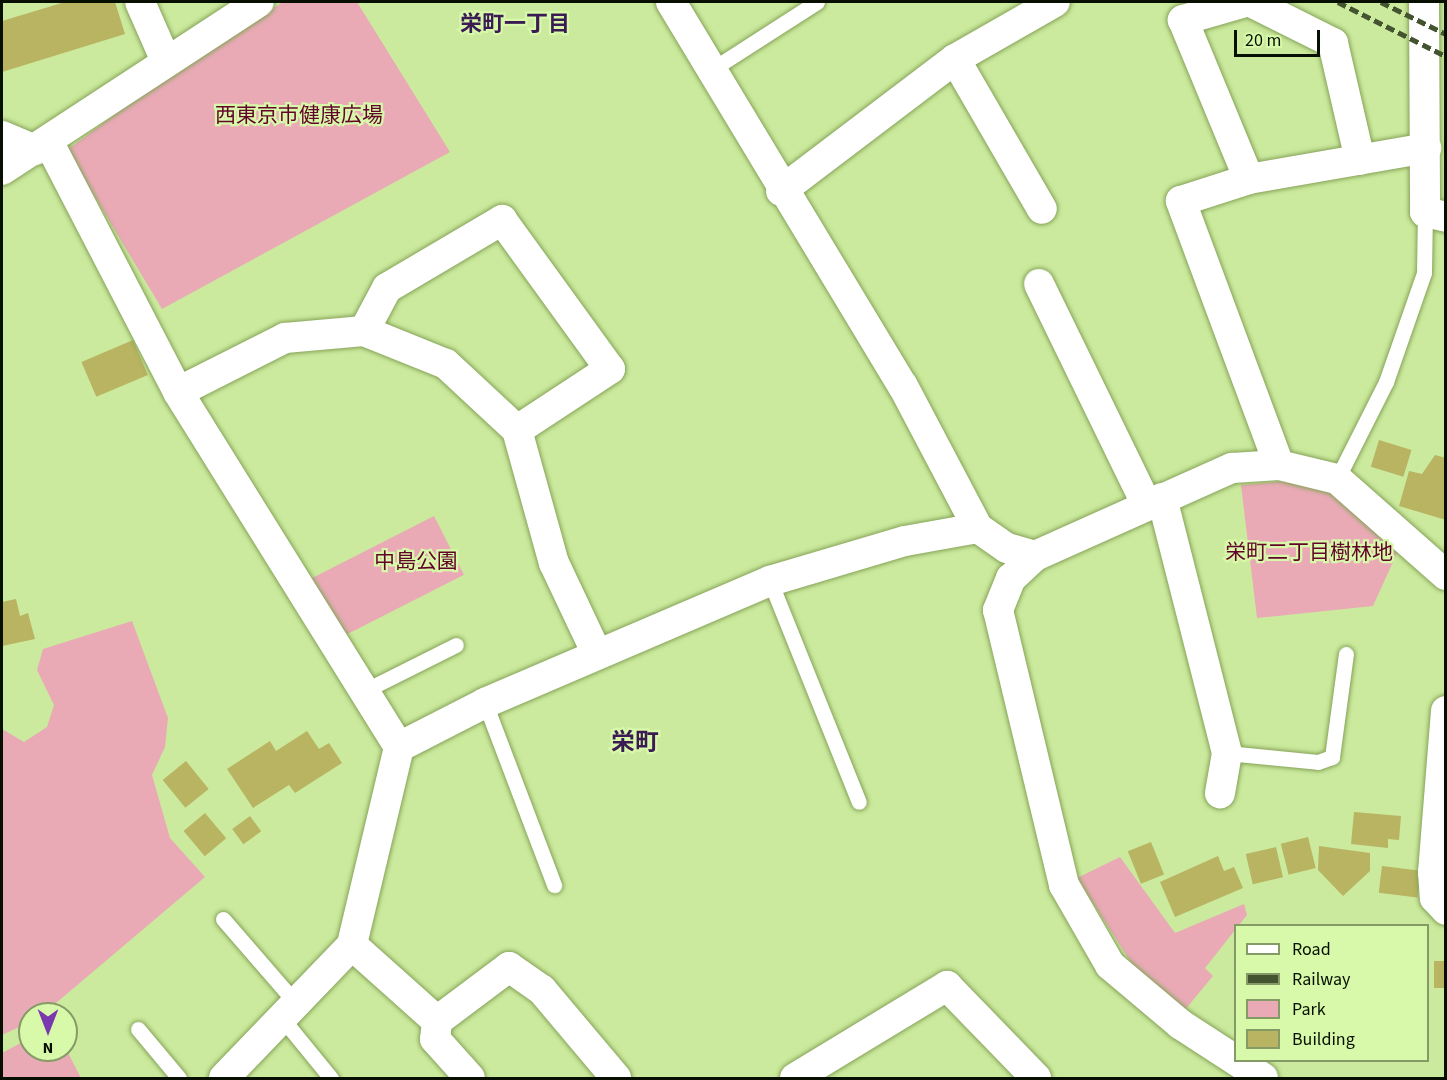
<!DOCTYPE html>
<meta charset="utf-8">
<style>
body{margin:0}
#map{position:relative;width:1447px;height:1080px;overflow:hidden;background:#cbea9d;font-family:"Source Sans 3","Noto Sans JP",sans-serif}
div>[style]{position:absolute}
.green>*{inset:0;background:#e9aab6;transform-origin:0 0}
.building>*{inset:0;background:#b8b461;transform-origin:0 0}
.roads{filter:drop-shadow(0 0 2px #86a359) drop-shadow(0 0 2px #86a359)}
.service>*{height:15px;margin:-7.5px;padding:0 7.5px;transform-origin:7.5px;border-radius:7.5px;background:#fff}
.minor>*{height:30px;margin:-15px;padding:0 15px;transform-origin:15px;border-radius:15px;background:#fff}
.rail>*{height:4.5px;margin-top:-2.25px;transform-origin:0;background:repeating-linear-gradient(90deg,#445431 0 9px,transparent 0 13.5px)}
span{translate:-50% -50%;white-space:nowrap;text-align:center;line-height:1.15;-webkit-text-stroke:4.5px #d8f8aa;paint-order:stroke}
.park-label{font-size:21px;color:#620329}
.neighbourhood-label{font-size:22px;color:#3a1b54;font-weight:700}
.quarter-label{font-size:24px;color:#3a1b54;font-weight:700}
.frame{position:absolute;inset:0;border:3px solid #071000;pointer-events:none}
.legend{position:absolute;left:1234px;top:924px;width:195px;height:138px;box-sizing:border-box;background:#d8f8aa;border:2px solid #849b66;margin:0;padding:8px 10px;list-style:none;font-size:18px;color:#071000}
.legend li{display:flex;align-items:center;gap:12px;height:30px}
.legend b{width:30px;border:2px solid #849b66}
.north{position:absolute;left:18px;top:1002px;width:60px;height:60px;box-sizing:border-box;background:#d8f8aa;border:2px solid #849b66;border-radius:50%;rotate:180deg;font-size:16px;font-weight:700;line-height:24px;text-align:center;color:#071000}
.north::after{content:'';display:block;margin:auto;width:21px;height:27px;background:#7a39ae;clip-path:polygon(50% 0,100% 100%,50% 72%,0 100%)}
.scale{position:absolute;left:1234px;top:30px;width:86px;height:27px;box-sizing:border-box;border:3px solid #071000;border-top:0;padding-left:8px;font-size:18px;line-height:21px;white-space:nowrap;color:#071000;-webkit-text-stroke:4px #d8f8aa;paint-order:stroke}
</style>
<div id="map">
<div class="green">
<div style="clip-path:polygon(283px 2px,357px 2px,450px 152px,162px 309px,67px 150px,178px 68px)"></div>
<div style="clip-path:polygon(1285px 481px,1328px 489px,1398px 551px,1373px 606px,1257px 618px,1241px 485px)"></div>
<div style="left:434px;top:516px;width:66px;height:140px;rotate:63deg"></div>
<div style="clip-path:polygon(132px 621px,168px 718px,165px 747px,152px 775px,170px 838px,205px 877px,43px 1014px,30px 1014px,30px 1022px,2px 1035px,2px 729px,24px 742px,47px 727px,54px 705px,37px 670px,43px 649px)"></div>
<div style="clip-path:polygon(1120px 857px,1175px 933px,1244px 904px,1247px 915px,1205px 968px,1213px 976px,1184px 1011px,1134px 967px,1077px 878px)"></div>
<div style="clip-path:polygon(30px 1038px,30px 1050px,66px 1049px,81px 1078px,2px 1078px,2px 1053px)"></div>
</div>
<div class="building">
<div style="clip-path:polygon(65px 2px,115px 2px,125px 34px,2px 72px,2px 21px)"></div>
<div style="left:133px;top:340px;width:38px;height:56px;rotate:67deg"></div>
<div style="left:1379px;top:440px;width:34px;height:28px;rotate:17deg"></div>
<div style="clip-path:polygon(1435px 455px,1446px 458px,1446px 520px,1399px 506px,1409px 471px,1422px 474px)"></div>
<div style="clip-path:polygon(16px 599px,20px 616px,28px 613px,35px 639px,2px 646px,2px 602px)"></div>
<div style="clip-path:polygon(307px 731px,319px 749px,329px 743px,342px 763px,295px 793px,289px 785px,253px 808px,227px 769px,270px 741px,276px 751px)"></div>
<div style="left:186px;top:761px;width:36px;height:30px;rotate:51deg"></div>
<div style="clip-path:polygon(1354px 812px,1401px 816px,1399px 840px,1388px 839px,1388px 848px,1351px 844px)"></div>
<div style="left:205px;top:813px;width:33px;height:28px;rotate:50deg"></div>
<div style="left:250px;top:816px;width:19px;height:22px;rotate:54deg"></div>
<div style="left:1308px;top:837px;width:32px;height:28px;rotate:76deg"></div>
<div style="left:1151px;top:842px;width:35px;height:25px;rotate:68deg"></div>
<div style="clip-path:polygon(1319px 846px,1370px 853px,1370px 871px,1343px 896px,1318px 870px)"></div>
<div style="left:1276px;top:847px;width:31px;height:31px;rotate:77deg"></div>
<div style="clip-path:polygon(1218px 856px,1224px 871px,1234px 867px,1243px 888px,1175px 917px,1160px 882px)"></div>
<div style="left:1382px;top:866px;width:39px;height:27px;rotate:7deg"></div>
<div style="left:1434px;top:961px;width:12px;height:27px"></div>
</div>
<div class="roads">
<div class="service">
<div style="left:711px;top:70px;width:126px;rotate:-32.7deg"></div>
<div style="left:1337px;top:479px;width:109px;rotate:-63.2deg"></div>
<div style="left:1386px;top:382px;width:115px;rotate:-70.8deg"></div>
<div style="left:1424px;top:273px;width:61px;rotate:-89.1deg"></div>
<div style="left:770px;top:581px;width:238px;rotate:68.1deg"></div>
<div style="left:362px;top:692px;width:105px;rotate:-26.6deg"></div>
<div style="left:485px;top:703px;width:195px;rotate:69.2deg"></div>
<div style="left:1227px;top:753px;width:91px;rotate:5.6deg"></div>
<div style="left:1318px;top:762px;width:15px;rotate:-20deg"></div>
<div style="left:1332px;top:757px;width:104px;rotate:-82.3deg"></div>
<div style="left:223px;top:919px;width:110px;rotate:49.1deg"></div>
<div style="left:281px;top:1017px;width:79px;rotate:50.7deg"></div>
<div style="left:138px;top:1029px;width:64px;rotate:50.1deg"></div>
</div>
<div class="minor">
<div style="left:140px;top:2px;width:62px;rotate:66.3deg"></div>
<div style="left:671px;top:2px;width:449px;rotate:58.9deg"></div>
<div style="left:903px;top:386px;width:161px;rotate:62.2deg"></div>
<div style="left:1245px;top:2px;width:65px;rotate:163.8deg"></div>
<div style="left:1183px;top:20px;width:172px;rotate:67.5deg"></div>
<div style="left:1251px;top:2px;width:92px;rotate:26.6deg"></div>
<div style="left:1333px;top:43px;width:120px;rotate:77deg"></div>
<div style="left:1424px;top:2px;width:210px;rotate:89.7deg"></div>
<div style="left:1425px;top:212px;width:22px;rotate:13deg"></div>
<div style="left:955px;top:59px;width:115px;rotate:-29.7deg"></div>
<div style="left:2px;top:136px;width:36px;rotate:23deg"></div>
<div style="left:49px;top:143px;width:280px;rotate:62.6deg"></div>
<div style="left:178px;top:392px;width:418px;rotate:58.1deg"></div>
<div style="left:399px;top:747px;width:204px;rotate:103.4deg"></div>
<div style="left:2px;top:170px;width:307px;rotate:-33.2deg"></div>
<div style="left:781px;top:191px;width:218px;rotate:-37.2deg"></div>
<div style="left:955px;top:59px;width:173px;rotate:59.9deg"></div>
<div style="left:1039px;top:284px;width:246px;rotate:64deg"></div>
<div style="left:364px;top:331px;width:49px;rotate:-61.9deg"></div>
<div style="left:387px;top:288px;width:134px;rotate:-30.6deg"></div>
<div style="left:502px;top:220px;width:184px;rotate:54.1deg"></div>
<div style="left:610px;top:369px;width:111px;rotate:146.7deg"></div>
<div style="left:178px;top:392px;width:120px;rotate:-26.8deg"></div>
<div style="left:285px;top:338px;width:79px;rotate:-5.1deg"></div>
<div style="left:364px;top:331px;width:88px;rotate:21.9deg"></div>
<div style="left:446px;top:364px;width:97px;rotate:42.9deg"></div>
<div style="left:517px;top:430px;width:138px;rotate:74.5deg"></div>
<div style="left:554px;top:563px;width:101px;rotate:64.7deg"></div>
<div style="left:1279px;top:465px;width:282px;rotate:-110.4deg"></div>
<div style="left:1181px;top:201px;width:71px;rotate:-17.9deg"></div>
<div style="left:1249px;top:179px;width:180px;rotate:-9.9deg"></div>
<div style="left:1162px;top:498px;width:263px;rotate:75.7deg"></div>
<div style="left:1227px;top:753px;width:41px;rotate:99.9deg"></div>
<div style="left:1035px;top:556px;width:33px;rotate:137deg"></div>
<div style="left:1011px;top:578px;width:35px;rotate:112deg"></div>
<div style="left:998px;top:610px;width:283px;rotate:76.5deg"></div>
<div style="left:1064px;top:885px;width:92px;rotate:60.1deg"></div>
<div style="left:1110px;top:965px;width:92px;rotate:40.1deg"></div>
<div style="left:1180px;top:1024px;width:99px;rotate:33deg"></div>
<div style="left:1446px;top:711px;width:162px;rotate:94.6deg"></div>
<div style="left:1433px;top:872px;width:26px;rotate:86deg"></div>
<div style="left:1435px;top:898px;width:16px;rotate:47deg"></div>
<div style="left:399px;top:747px;width:97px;rotate:-27.1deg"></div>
<div style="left:485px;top:703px;width:310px;rotate:-23.2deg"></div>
<div style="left:770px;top:581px;width:141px;rotate:-16.5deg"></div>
<div style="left:905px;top:541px;width:74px;rotate:-10.1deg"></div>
<div style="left:978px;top:528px;width:35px;rotate:35deg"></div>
<div style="left:1007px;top:548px;width:29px;rotate:16deg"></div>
<div style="left:1035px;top:556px;width:216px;rotate:-24.1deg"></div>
<div style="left:1232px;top:468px;width:47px;rotate:-3.7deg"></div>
<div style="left:1279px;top:465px;width:60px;rotate:13.6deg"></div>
<div style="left:1337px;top:479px;width:145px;rotate:41.4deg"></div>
<div style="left:437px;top:1021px;width:18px;rotate:96deg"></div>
<div style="left:435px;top:1039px;width:52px;rotate:48.1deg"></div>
<div style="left:224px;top:1078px;width:185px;rotate:-46.1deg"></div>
<div style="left:352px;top:945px;width:114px;rotate:41.8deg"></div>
<div style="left:437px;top:1021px;width:90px;rotate:-36.9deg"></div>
<div style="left:509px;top:967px;width:40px;rotate:34.9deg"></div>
<div style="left:542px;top:990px;width:115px;rotate:49.9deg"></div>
<div style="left:795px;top:1078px;width:178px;rotate:-31.2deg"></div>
<div style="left:947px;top:986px;width:128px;rotate:45.9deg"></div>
</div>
</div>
<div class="rail">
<div style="left:1338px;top:2px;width:121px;rotate:26.6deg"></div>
<div style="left:1381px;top:2px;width:72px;rotate:26.2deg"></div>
</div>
<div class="park-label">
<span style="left:299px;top:115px">西東京市健康広場</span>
<span style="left:1309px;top:552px">栄町二丁目樹林地</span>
<span style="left:416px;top:561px">中島公園</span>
</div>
<div class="neighbourhood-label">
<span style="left:515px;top:25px">栄町一丁目</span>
</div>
<div class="quarter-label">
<span style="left:635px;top:743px">栄町</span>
</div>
<div class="frame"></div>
<ul class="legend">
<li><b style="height:8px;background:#fff"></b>Road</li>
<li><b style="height:8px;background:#445431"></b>Railway</li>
<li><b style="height:16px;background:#e9aab6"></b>Park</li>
<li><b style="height:16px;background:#b8b461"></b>Building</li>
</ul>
<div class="north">N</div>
<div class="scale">20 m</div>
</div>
